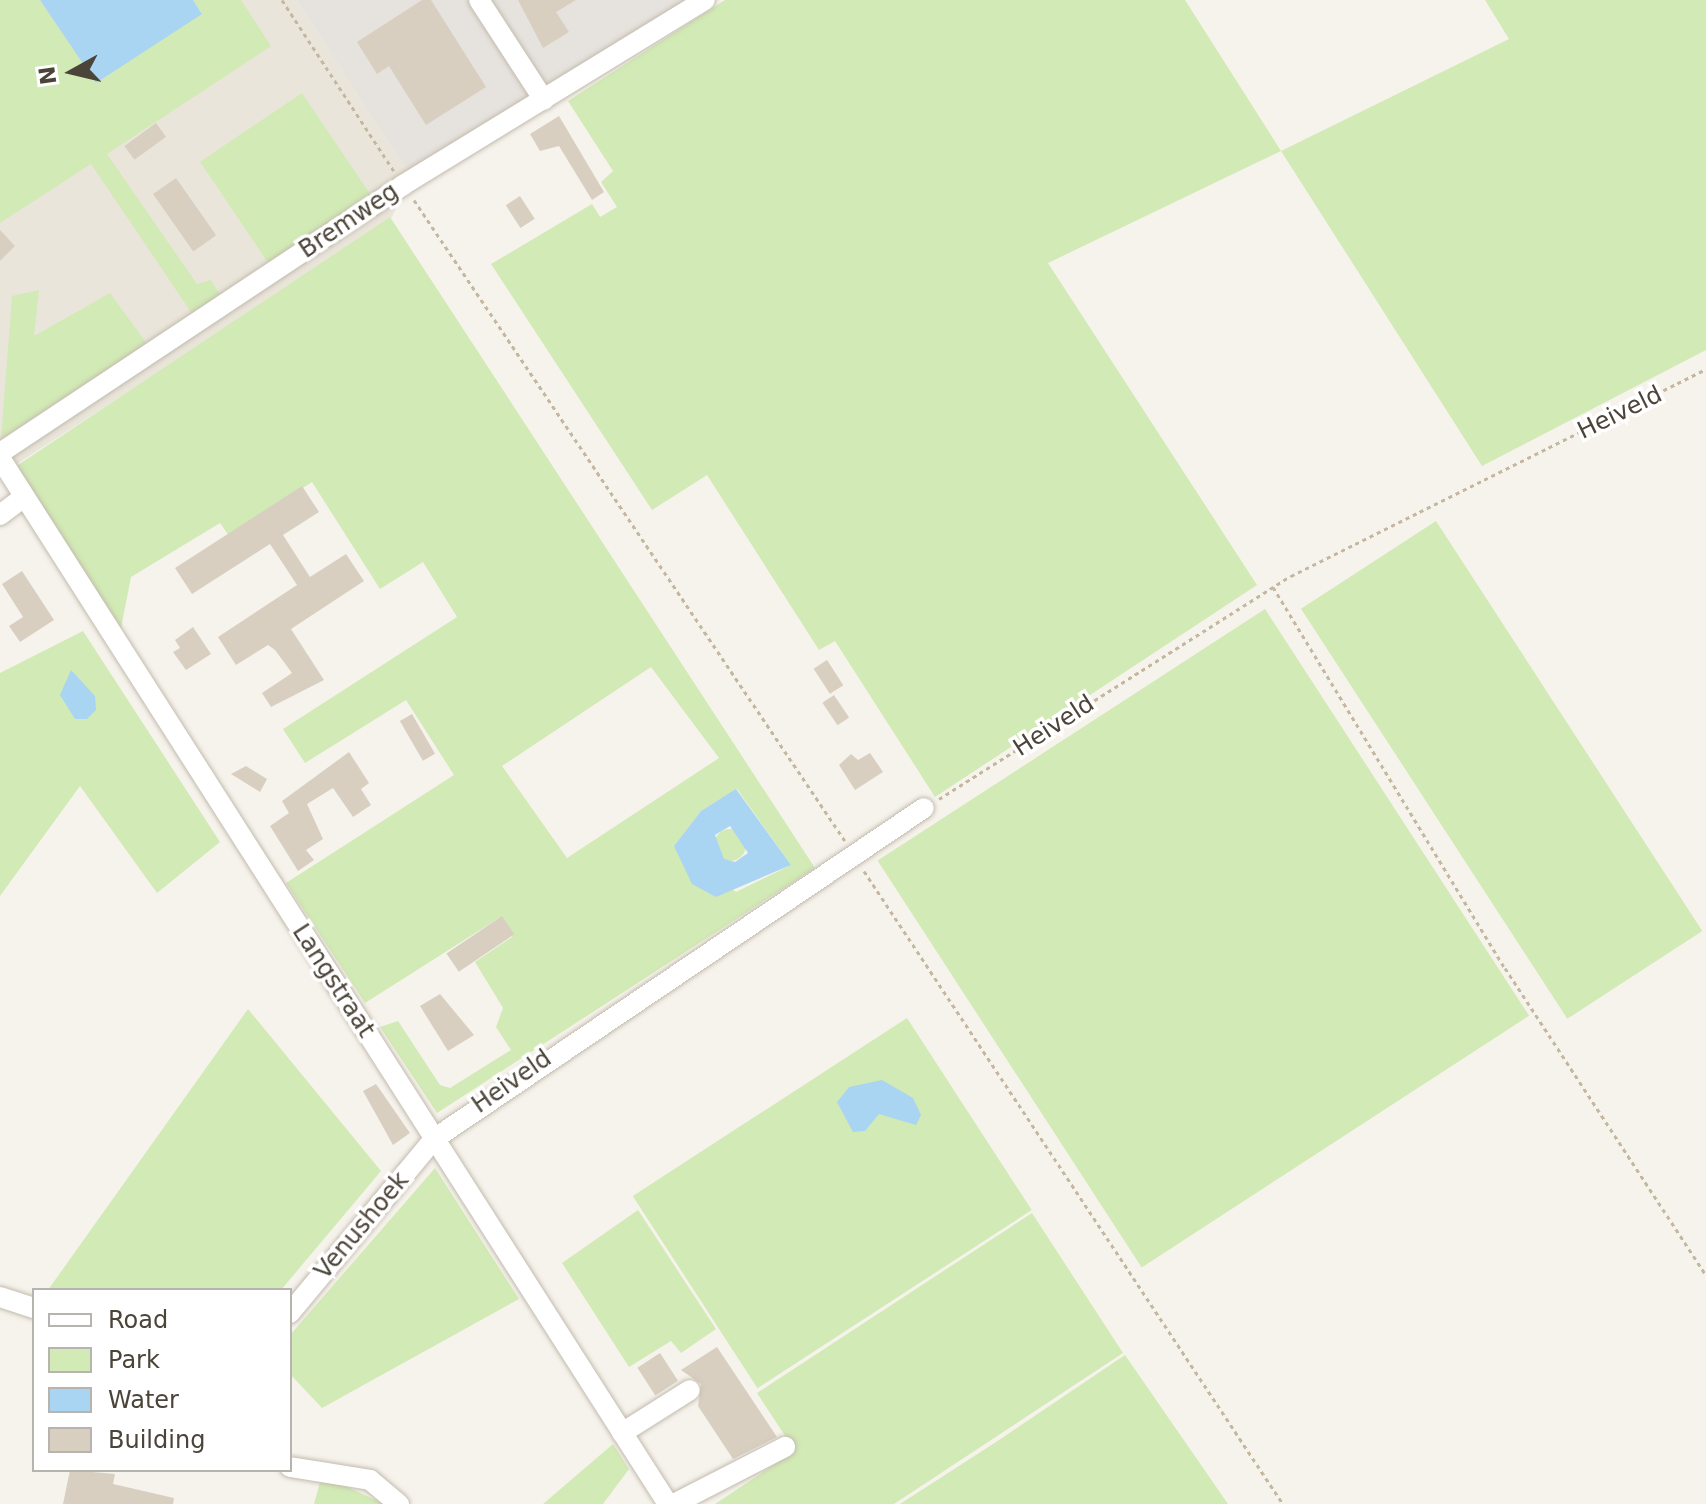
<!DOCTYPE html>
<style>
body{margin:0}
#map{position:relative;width:1706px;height:1504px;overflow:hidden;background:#f6f3ec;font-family:"DejaVu Sans",sans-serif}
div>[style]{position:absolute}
.residential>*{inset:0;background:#eae5da}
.industrial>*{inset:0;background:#e6e2dd}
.green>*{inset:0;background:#d2eab5;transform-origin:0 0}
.round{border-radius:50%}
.water>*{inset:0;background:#a9d4f2}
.building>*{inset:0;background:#d8cfc1;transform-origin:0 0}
.path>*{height:3px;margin-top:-1.5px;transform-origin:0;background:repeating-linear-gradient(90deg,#c4b79f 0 4px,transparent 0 8px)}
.roads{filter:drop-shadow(0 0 2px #c2bbae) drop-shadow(0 0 2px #c2bbae)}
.minor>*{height:20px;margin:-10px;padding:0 10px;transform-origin:10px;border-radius:10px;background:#fff}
span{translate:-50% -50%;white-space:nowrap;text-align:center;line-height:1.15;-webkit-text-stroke:7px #fff;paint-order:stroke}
.street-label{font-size:24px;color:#4b4439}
.legend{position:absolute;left:32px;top:1288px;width:260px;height:184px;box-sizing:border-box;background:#fff;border:2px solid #b7b4b0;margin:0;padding:10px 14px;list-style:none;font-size:24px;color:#4b4439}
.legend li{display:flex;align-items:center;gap:16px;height:40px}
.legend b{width:40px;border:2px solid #b7b4b0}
.north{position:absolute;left:32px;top:32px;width:80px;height:80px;-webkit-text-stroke:6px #fff;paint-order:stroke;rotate:262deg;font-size:22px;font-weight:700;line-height:32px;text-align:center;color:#4b4439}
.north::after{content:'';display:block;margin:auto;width:28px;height:36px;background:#4b4439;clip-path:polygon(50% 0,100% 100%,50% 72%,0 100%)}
</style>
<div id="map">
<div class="residential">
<div style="clip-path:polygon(0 0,296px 0,412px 178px,389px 222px,0 475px)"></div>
</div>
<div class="industrial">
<div style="clip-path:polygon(296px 0,686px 0,412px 178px)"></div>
</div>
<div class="green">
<div style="clip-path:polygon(0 0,40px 0,96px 83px,202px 13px,193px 0,241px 0,271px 46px,107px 154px,197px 284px,211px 280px,221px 296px,193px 315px,91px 164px,0 223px)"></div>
<div style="clip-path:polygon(725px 0,1185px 0,1281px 151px,1509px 39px,1485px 0,1706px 0,1706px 350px,1482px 466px,1281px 151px,1048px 263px,1257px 585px,935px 797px,835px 641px,819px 650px,707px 475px,652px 510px,491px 264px,592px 204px,600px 217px,617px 207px,601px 182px,613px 171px,568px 101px)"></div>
<div style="left:302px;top:93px;width:126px;height:123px;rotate:56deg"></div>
<div style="clip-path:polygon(evenodd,390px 217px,815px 868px,437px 1113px,380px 1027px,398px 1021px,440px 1085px,450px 1088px,511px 1050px,496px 1027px,503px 1008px,475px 962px,512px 937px,499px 918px,365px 1003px,286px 883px,454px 775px,406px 700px,305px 763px,283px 729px,457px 617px,423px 562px,380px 589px,312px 482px,229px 536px,220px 523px,131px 577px,121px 628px,15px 467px,390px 217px,651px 667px,719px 758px,567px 858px,502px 766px,651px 667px,390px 217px,737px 789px,791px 865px,736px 892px,674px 846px,701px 811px,737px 789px)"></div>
<div style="clip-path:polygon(39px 290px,34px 336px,110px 293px,147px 344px,1px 439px,12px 296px)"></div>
<div style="left:1436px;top:521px;width:489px;height:161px;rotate:57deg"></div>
<div style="left:1265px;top:609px;width:485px;height:462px;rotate:57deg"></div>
<div style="clip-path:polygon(83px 631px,220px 842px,157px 893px,80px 786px,0 896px,0 673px)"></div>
<div class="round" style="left:714px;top:829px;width:32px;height:32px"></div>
<div style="clip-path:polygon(248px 1009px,381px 1171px,281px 1290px,48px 1290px)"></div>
<div style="left:907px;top:1018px;width:229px;height:327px;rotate:57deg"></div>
<div style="clip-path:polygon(435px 1168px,519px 1299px,322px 1408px,290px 1374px,290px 1335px)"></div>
<div style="clip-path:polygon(638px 1210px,716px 1329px,681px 1353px,671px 1341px,629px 1367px,562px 1263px)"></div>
<div style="clip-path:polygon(1032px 1213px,1123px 1353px,894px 1504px,715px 1504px,795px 1451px,757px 1393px)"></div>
<div style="clip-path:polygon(1125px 1355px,1228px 1504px,900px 1504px,993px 1444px)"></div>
<div style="clip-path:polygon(613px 1444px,629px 1469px,603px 1504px,543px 1504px)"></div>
<div style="clip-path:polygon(320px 1482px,343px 1485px,384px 1504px,314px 1504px)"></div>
</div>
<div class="water">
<div style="clip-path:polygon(40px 0,193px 0,202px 14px,96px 83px)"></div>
<div style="clip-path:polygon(71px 670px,95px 696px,96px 710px,87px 719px,75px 719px,60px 695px)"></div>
<div style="clip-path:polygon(evenodd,736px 789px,791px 865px,716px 897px,692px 884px,674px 846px,701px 811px,736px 789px,730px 826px,748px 853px,735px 862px,724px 859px,715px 835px,730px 826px)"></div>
<div style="clip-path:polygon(882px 1080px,913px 1098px,921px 1115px,916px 1125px,879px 1114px,865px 1131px,853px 1132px,837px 1102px,849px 1087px)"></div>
</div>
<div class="building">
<div style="clip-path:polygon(422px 0,431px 0,486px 87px,426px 125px,389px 66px,377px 74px,357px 42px)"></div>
<div style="clip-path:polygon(518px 0,576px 0,556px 12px,569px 32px,543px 48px)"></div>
<div style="clip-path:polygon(559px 116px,604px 192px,592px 200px,559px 146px,540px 151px,530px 134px)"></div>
<div style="left:156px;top:123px;width:17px;height:39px;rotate:54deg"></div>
<div style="left:176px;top:178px;width:70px;height:28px;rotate:55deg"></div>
<div style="left:520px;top:196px;width:27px;height:17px;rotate:57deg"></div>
<div style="clip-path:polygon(0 230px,15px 246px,0 261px)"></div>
<div style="clip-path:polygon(302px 486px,319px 512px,283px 535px,310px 577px,346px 554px,364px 581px,291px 629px,324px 680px,271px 707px,262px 693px,292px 673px,275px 650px,268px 645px,236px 665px,218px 637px,297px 585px,270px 544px,192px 594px,175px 568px)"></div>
<div style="clip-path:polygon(22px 571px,54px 620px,20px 642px,9px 626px,23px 617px,2px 584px)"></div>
<div style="clip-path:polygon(193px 627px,211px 654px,186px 670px,173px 652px,180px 648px,175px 640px)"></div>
<div style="left:827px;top:660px;width:30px;height:16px;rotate:57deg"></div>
<div style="left:834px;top:695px;width:27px;height:14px;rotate:56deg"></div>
<div style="left:412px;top:714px;width:46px;height:14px;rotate:60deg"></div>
<div style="clip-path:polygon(349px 752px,369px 783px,361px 789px,371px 805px,353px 817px,333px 788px,307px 804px,323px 839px,306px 850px,314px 860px,298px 871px,270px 826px,289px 813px,282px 801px)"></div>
<div style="clip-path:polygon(870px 753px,883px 772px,855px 790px,839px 765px,851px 754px,858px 760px)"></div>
<div style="clip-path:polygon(246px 766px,267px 779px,260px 792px,231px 774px)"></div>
<div style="left:502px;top:916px;width:22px;height:67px;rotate:56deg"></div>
<div style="clip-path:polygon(440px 994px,474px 1035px,448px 1051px,420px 1006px)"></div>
<div style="clip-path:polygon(376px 1084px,410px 1133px,393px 1145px,363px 1091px)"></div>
<div style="clip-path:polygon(717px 1347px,777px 1437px,733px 1459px,698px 1406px,701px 1384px,681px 1370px)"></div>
<div style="left:660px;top:1353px;width:33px;height:27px;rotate:57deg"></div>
<div style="clip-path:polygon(70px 1470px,115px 1474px,113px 1484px,174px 1498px,173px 1504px,63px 1504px)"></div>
</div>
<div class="path">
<div style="left:282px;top:0;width:204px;rotate:56.8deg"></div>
<div style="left:414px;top:200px;width:772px;rotate:56.08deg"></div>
<div style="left:1273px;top:587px;width:446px;rotate:58.7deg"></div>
<div style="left:1505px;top:968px;width:367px;rotate:56.8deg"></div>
<div style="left:939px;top:799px;width:417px;rotate:-32.4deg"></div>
<div style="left:1291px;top:576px;width:464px;rotate:-26.5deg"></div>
<div style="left:864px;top:871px;width:759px;rotate:56.5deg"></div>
</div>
<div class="roads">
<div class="minor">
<div style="left:479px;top:0;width:119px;rotate:57deg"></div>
<div style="left:0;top:453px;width:484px;rotate:-33.6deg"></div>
<div style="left:403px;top:185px;width:354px;rotate:-31.5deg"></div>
<div style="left:0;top:458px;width:1241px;rotate:57.44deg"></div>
<div style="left:0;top:515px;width:30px;rotate:-37deg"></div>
<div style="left:0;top:1297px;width:36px;rotate:18deg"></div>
<div style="left:290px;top:1313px;width:226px;rotate:-50.4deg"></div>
<div style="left:434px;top:1139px;width:591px;rotate:-34.04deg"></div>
<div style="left:622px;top:1433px;width:80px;rotate:-32.3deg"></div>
<div style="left:290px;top:1467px;width:81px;rotate:9.2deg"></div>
<div style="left:370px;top:1480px;width:38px;rotate:40deg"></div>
<div style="left:674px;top:1504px;width:125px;rotate:-27.2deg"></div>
</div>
</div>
<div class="street-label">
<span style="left:349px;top:221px;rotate:-34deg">Bremweg</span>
<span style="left:1620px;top:413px;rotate:-26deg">Heiveld</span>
<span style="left:1054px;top:726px;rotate:-33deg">Heiveld</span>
<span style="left:333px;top:981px;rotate:57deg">Langstraat</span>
<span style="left:512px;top:1082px;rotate:-35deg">Heiveld</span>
<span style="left:362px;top:1226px;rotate:-50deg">Venushoek</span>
</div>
<ul class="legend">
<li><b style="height:10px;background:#fff"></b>Road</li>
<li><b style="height:22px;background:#d2eab5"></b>Park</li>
<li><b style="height:22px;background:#a9d4f2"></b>Water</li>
<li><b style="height:22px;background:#d8cfc1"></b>Building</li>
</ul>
<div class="north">N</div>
</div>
